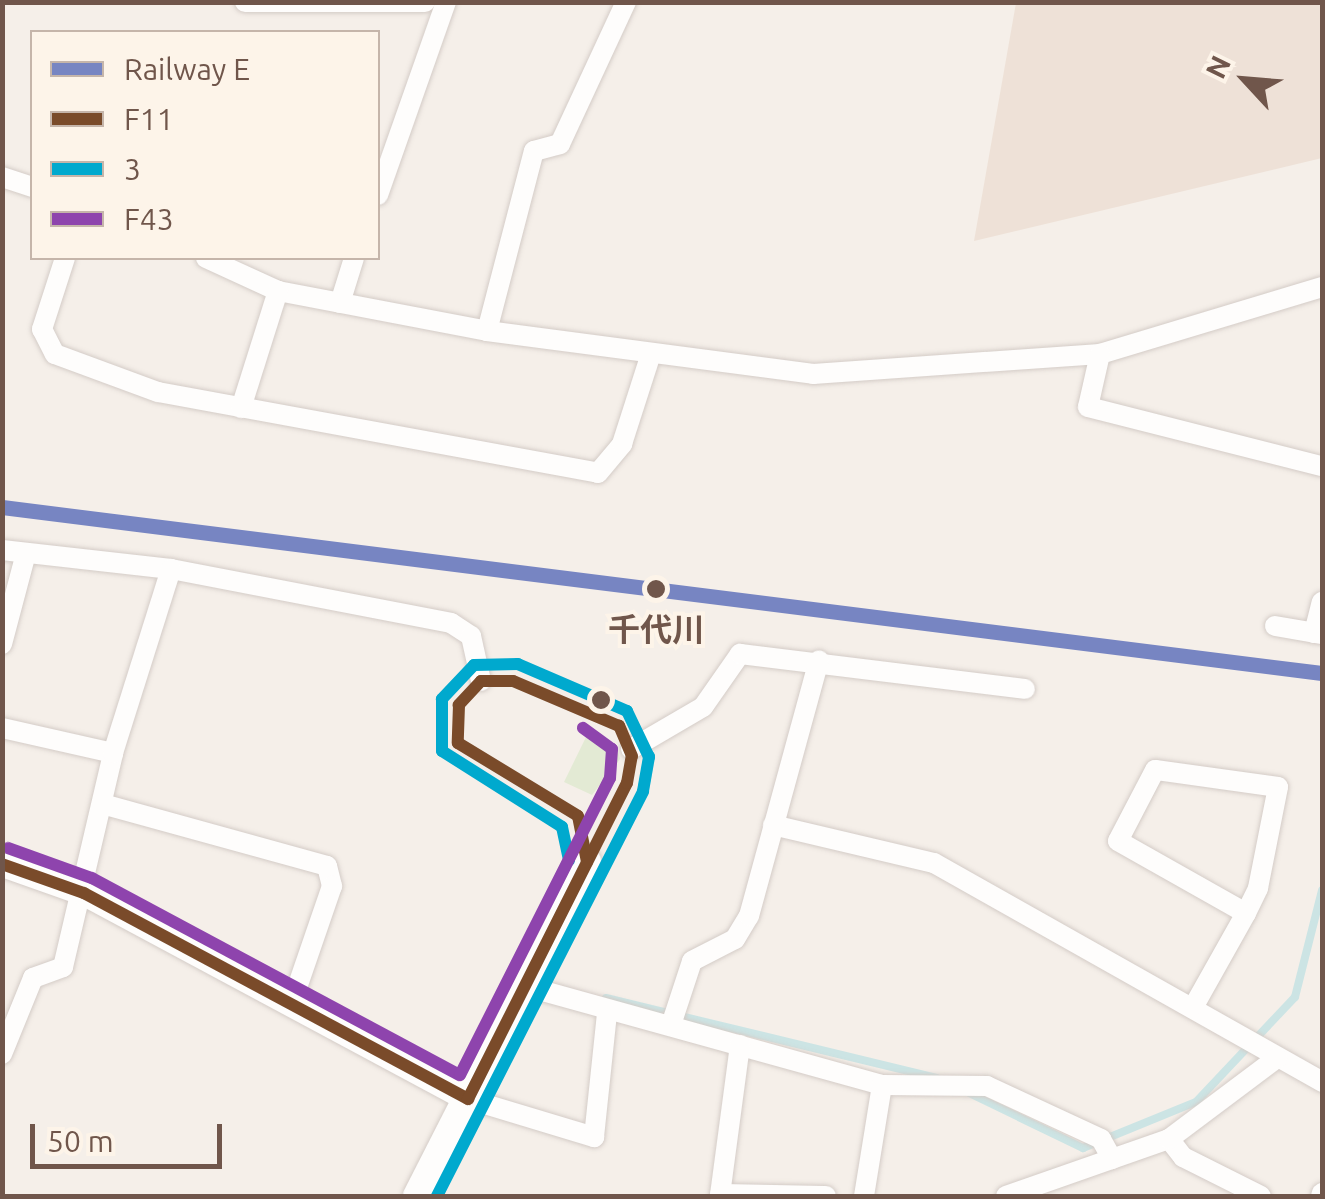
<!DOCTYPE html>
<meta charset="utf-8">
<style>
body{margin:0}
#map{position:relative;width:1325px;height:1199px;overflow:hidden;background:#f5efe9;font-family:Ubuntu,"Noto Sans JP",sans-serif}
div>[style]{position:absolute}
.residential>*{inset:0;background:#eee1d7}
.green>*{inset:0;background:#e3ead4}
.stream>*{height:8px;margin:-4px;padding:0 4px;transform-origin:4px;border-radius:4px;background:#cce4e4}
.roads{filter:drop-shadow(0 0 2px #d4ccc7) drop-shadow(0 0 2px #d4ccc7)}
.minor>*{height:20px;margin:-10px;padding:0 10px;transform-origin:10px;border-radius:10px;background:#fefdfc}
.tertiary>*{height:25px;margin:-12.5px;padding:0 12.5px;transform-origin:12.5px;border-radius:12.5px;background:#fefdfc}
.secondary>*{height:28px;margin:-14px;padding:0 14px;transform-origin:14px;border-radius:14px;background:#fefdfc}
.bus-1>*{height:12px;margin:-6px;padding:0 6px;transform-origin:6px;border-radius:6px;background:#7a4b2a}
.bus-2>*{height:12px;margin:-6px;padding:0 6px;transform-origin:6px;border-radius:6px;background:#00a9ce}
.bus-3>*{height:12px;margin:-6px;padding:0 6px;transform-origin:6px;border-radius:6px;background:#8e44ad}
.rail-1>*{height:15px;margin:-7.5px;padding:0 7.5px;transform-origin:7.5px;border-radius:7.5px;background:#7785c2}
.dots>*{width:28px;height:28px;translate:-50% -50%;box-sizing:border-box;border:5px solid #fdf4e9;border-radius:50%}
span{translate:-50% -50%;white-space:nowrap;text-align:center;line-height:1.15;-webkit-text-stroke:8px #fdf4e9;paint-order:stroke}
.stop-label{font-size:32px;color:#70564b;font-weight:700}
.frame{position:absolute;inset:0;border:5px solid #70564b;pointer-events:none}
.legend{position:absolute;left:30px;top:30px;width:350px;height:230px;box-sizing:border-box;background:#fdf4e9;border:2px solid #c5b5aa;margin:0;padding:12px 18px;list-style:none;font-size:30px;color:#70564b}
.legend li{display:flex;align-items:center;gap:20px;height:50px}
.legend b{width:50px;border:2px solid #c5b5aa}
.north{position:absolute;left:1195px;top:30px;width:100px;height:100px;-webkit-text-stroke:8px #fdf4e9;paint-order:stroke;rotate:296deg;font-size:28px;font-weight:700;line-height:40px;text-align:center;color:#70564b}
.north::after{content:'';display:block;margin:auto;width:35px;height:45px;background:#70564b;clip-path:polygon(50% 0,100% 100%,50% 72%,0 100%)}
.scale{position:absolute;left:30px;top:1124px;width:192px;height:45px;box-sizing:border-box;border:5px solid #70564b;border-top:0;padding-left:12px;font-size:30px;line-height:35px;white-space:nowrap;color:#70564b;-webkit-text-stroke:8px #fdf4e9;paint-order:stroke}
</style>
<div id="map">
<div class="residential">
<div style="clip-path:polygon(1016px 3px,1322px 3px,1322px 158px,974px 241px)"></div>
</div>
<div class="green">
<div style="clip-path:polygon(588px 733px,617px 747px,620px 759px,592px 795px,564px 782px)"></div>
</div>
<div class="stream">
<div style="left:606px;top:998px;width:340px;rotate:13.6deg"></div>
<div style="left:967px;top:1092px;width:129px;rotate:25.8deg"></div>
<div style="left:1083px;top:1148px;width:122px;rotate:-22.2deg"></div>
<div style="left:1196px;top:1102px;width:144px;rotate:-46.7deg"></div>
<div style="left:1295px;top:997px;width:110px;rotate:-75.8deg"></div>
</div>
<div class="roads">
<div class="minor">
<div style="left:245px;top:2px;width:180px"></div>
<div style="left:2px;top:177px;width:32px;rotate:18deg"></div>
<div style="left:378px;top:195px;width:205px;rotate:-70.6deg"></div>
<div style="left:65px;top:258px;width:75px;rotate:107.9deg"></div>
<div style="left:42px;top:329px;width:28px;rotate:63deg"></div>
<div style="left:55px;top:354px;width:110px;rotate:20.3deg"></div>
<div style="left:158px;top:392px;width:447px;rotate:10.4deg"></div>
<div style="left:598px;top:473px;width:38px;rotate:-50deg"></div>
<div style="left:622px;top:444px;width:91px;rotate:-72.2deg"></div>
<div style="left:206px;top:258px;width:79px;rotate:24.6deg"></div>
<div style="left:278px;top:291px;width:213px;rotate:10.8deg"></div>
<div style="left:487px;top:331px;width:329px;rotate:7.5deg"></div>
<div style="left:813px;top:374px;width:288px;rotate:-4deg"></div>
<div style="left:1100px;top:354px;width:232px;rotate:-16.8deg"></div>
<div style="left:340px;top:303px;width:47px;rotate:-72.7deg"></div>
<div style="left:487px;top:331px;width:186px;rotate:-75.4deg"></div>
<div style="left:534px;top:151px;width:27px;rotate:-15deg"></div>
<div style="left:560px;top:144px;width:157px;rotate:-65.1deg"></div>
<div style="left:1100px;top:354px;width:54px;rotate:102.8deg"></div>
<div style="left:1088px;top:407px;width:241px;rotate:14.2deg"></div>
<div style="left:241px;top:408px;width:123px;rotate:-72.5deg"></div>
<div style="left:2px;top:550px;width:170px;rotate:6.4deg"></div>
<div style="left:171px;top:569px;width:285px;rotate:10.9deg"></div>
<div style="left:451px;top:623px;width:24px;rotate:33deg"></div>
<div style="left:471px;top:636px;width:46px;rotate:77.5deg"></div>
<div style="left:1275px;top:626px;width:48px;rotate:9.7deg"></div>
<div style="left:1314px;top:633px;width:32px;rotate:-76deg"></div>
<div style="left:2px;top:644px;width:94px;rotate:-75.2deg"></div>
<div style="left:2px;top:728px;width:114px;rotate:12.7deg"></div>
<div style="left:631px;top:749px;width:83px;rotate:-30.3deg"></div>
<div style="left:703px;top:707px;width:65px;rotate:-55.1deg"></div>
<div style="left:740px;top:654px;width:287px;rotate:7deg"></div>
<div style="left:106px;top:805px;width:229px;rotate:15.4deg"></div>
<div style="left:327px;top:866px;width:21px;rotate:76deg"></div>
<div style="left:332px;top:886px;width:120px;rotate:109deg"></div>
<div style="left:773px;top:825px;width:165px;rotate:13.3deg"></div>
<div style="left:934px;top:863px;width:446px;rotate:29.4deg"></div>
<div style="left:525px;top:986px;width:370px;rotate:15.5deg"></div>
<div style="left:882px;top:1085px;width:112px;rotate:99.2deg"></div>
<div style="left:1195px;top:1004px;width:104px;rotate:-60.7deg"></div>
<div style="left:1246px;top:913px;width:28px;rotate:-64deg"></div>
<div style="left:1258px;top:888px;width:103px;rotate:-78.8deg"></div>
<div style="left:1278px;top:787px;width:124px;rotate:-172.1deg"></div>
<div style="left:1155px;top:770px;width:80px;rotate:117.5deg"></div>
<div style="left:1118px;top:841px;width:147px;rotate:29.4deg"></div>
<div style="left:671px;top:1025px;width:67px;rotate:-71.8deg"></div>
<div style="left:692px;top:961px;width:48px;rotate:-27.1deg"></div>
<div style="left:735px;top:939px;width:27px;rotate:-59deg"></div>
<div style="left:749px;top:916px;width:265px;rotate:-74.7deg"></div>
<div style="left:740px;top:1045px;width:150px;rotate:97.6deg"></div>
<div style="left:720px;top:1194px;width:106px;rotate:1.1deg"></div>
<div style="left:2px;top:1054px;width:82px;rotate:-67.8deg"></div>
<div style="left:33px;top:978px;width:32px;rotate:-20deg"></div>
<div style="left:63px;top:967px;width:220px;rotate:-76.8deg"></div>
<div style="left:113px;top:753px;width:193px;rotate:-72.5deg"></div>
<div style="left:882px;top:1085px;width:105px;rotate:0.5deg"></div>
<div style="left:987px;top:1086px;width:126px;rotate:24.9deg"></div>
<div style="left:1101px;top:1139px;width:23px;rotate:61deg"></div>
<div style="left:468px;top:1099px;width:132px;rotate:16.8deg"></div>
<div style="left:594px;top:1137px;width:125px;rotate:-84deg"></div>
<div style="left:1169px;top:1139px;width:23px;rotate:52deg"></div>
<div style="left:1183px;top:1157px;width:87px;rotate:26.6deg"></div>
<div style="left:1006px;top:1196px;width:173px;rotate:-19.3deg"></div>
<div style="left:1169px;top:1139px;width:135px;rotate:-36.9deg"></div>
<div style="left:1321px;top:1196px;width:3px;rotate:-72deg"></div>
</div>
<div class="tertiary">
<div style="left:2px;top:864px;width:87px;rotate:19.5deg"></div>
<div style="left:84px;top:893px;width:436px;rotate:28.2deg"></div>
</div>
<div class="secondary">
<div style="left:417px;top:1196px;width:375px;rotate:-63deg"></div>
</div>
</div>
<div class="bus-1">
<div style="left:2px;top:864px;width:87px;rotate:19.5deg"></div>
<div style="left:84px;top:893px;width:436px;rotate:28.2deg"></div>
<div style="left:468px;top:1099px;width:354px;rotate:-63.3deg"></div>
<div style="left:627px;top:783px;width:27px;rotate:-80deg"></div>
<div style="left:632px;top:756px;width:33px;rotate:-113deg"></div>
<div style="left:619px;top:726px;width:115px;rotate:-157deg"></div>
<div style="left:513px;top:681px;width:32px;rotate:180deg"></div>
<div style="left:481px;top:681px;width:33px;rotate:133deg"></div>
<div style="left:459px;top:705px;width:38px;rotate:92deg"></div>
<div style="left:458px;top:743px;width:140px;rotate:31.3deg"></div>
<div style="left:578px;top:816px;width:47px;rotate:78.9deg"></div>
</div>
<div class="bus-2">
<div style="left:437px;top:1196px;width:454px;rotate:-63deg"></div>
<div style="left:643px;top:791px;width:35px;rotate:-80deg"></div>
<div style="left:649px;top:757px;width:51px;rotate:-115.6deg"></div>
<div style="left:627px;top:711px;width:119px;rotate:-156.7deg"></div>
<div style="left:518px;top:664px;width:44px;rotate:178.7deg"></div>
<div style="left:474px;top:665px;width:47px;rotate:133.3deg"></div>
<div style="left:442px;top:699px;width:52px;rotate:90deg"></div>
<div style="left:442px;top:751px;width:142px;rotate:32.3deg"></div>
<div style="left:562px;top:827px;width:34px;rotate:78deg"></div>
</div>
<div class="bus-3">
<div style="left:8px;top:848px;width:89px;rotate:19.7deg"></div>
<div style="left:92px;top:878px;width:417px;rotate:28.2deg"></div>
<div style="left:460px;top:1075px;width:333px;rotate:-63.2deg"></div>
<div style="left:610px;top:778px;width:29px;rotate:-86deg"></div>
<div style="left:612px;top:749px;width:36px;rotate:-144deg"></div>
</div>
<div class="rail-1">
<div style="left:2px;top:507px;width:1330px;rotate:7.17deg"></div>
</div>
<div class="dots">
<div style="left:656px;top:589px;background:#70564b"></div>
<div style="left:601px;top:700px;background:#70564b"></div>
</div>
<div class="stop-label">
<span style="left:656px;top:629px">千代川</span>
</div>
<div class="frame"></div>
<ul class="legend">
<li><b style="height:12px;background:#7785c2"></b>Railway E</li>
<li><b style="height:12px;background:#7a4b2a"></b>F11</li>
<li><b style="height:12px;background:#00a9ce"></b>3</li>
<li><b style="height:12px;background:#8e44ad"></b>F43</li>
</ul>
<div class="north">N</div>
<div class="scale">50 m</div>
</div>
